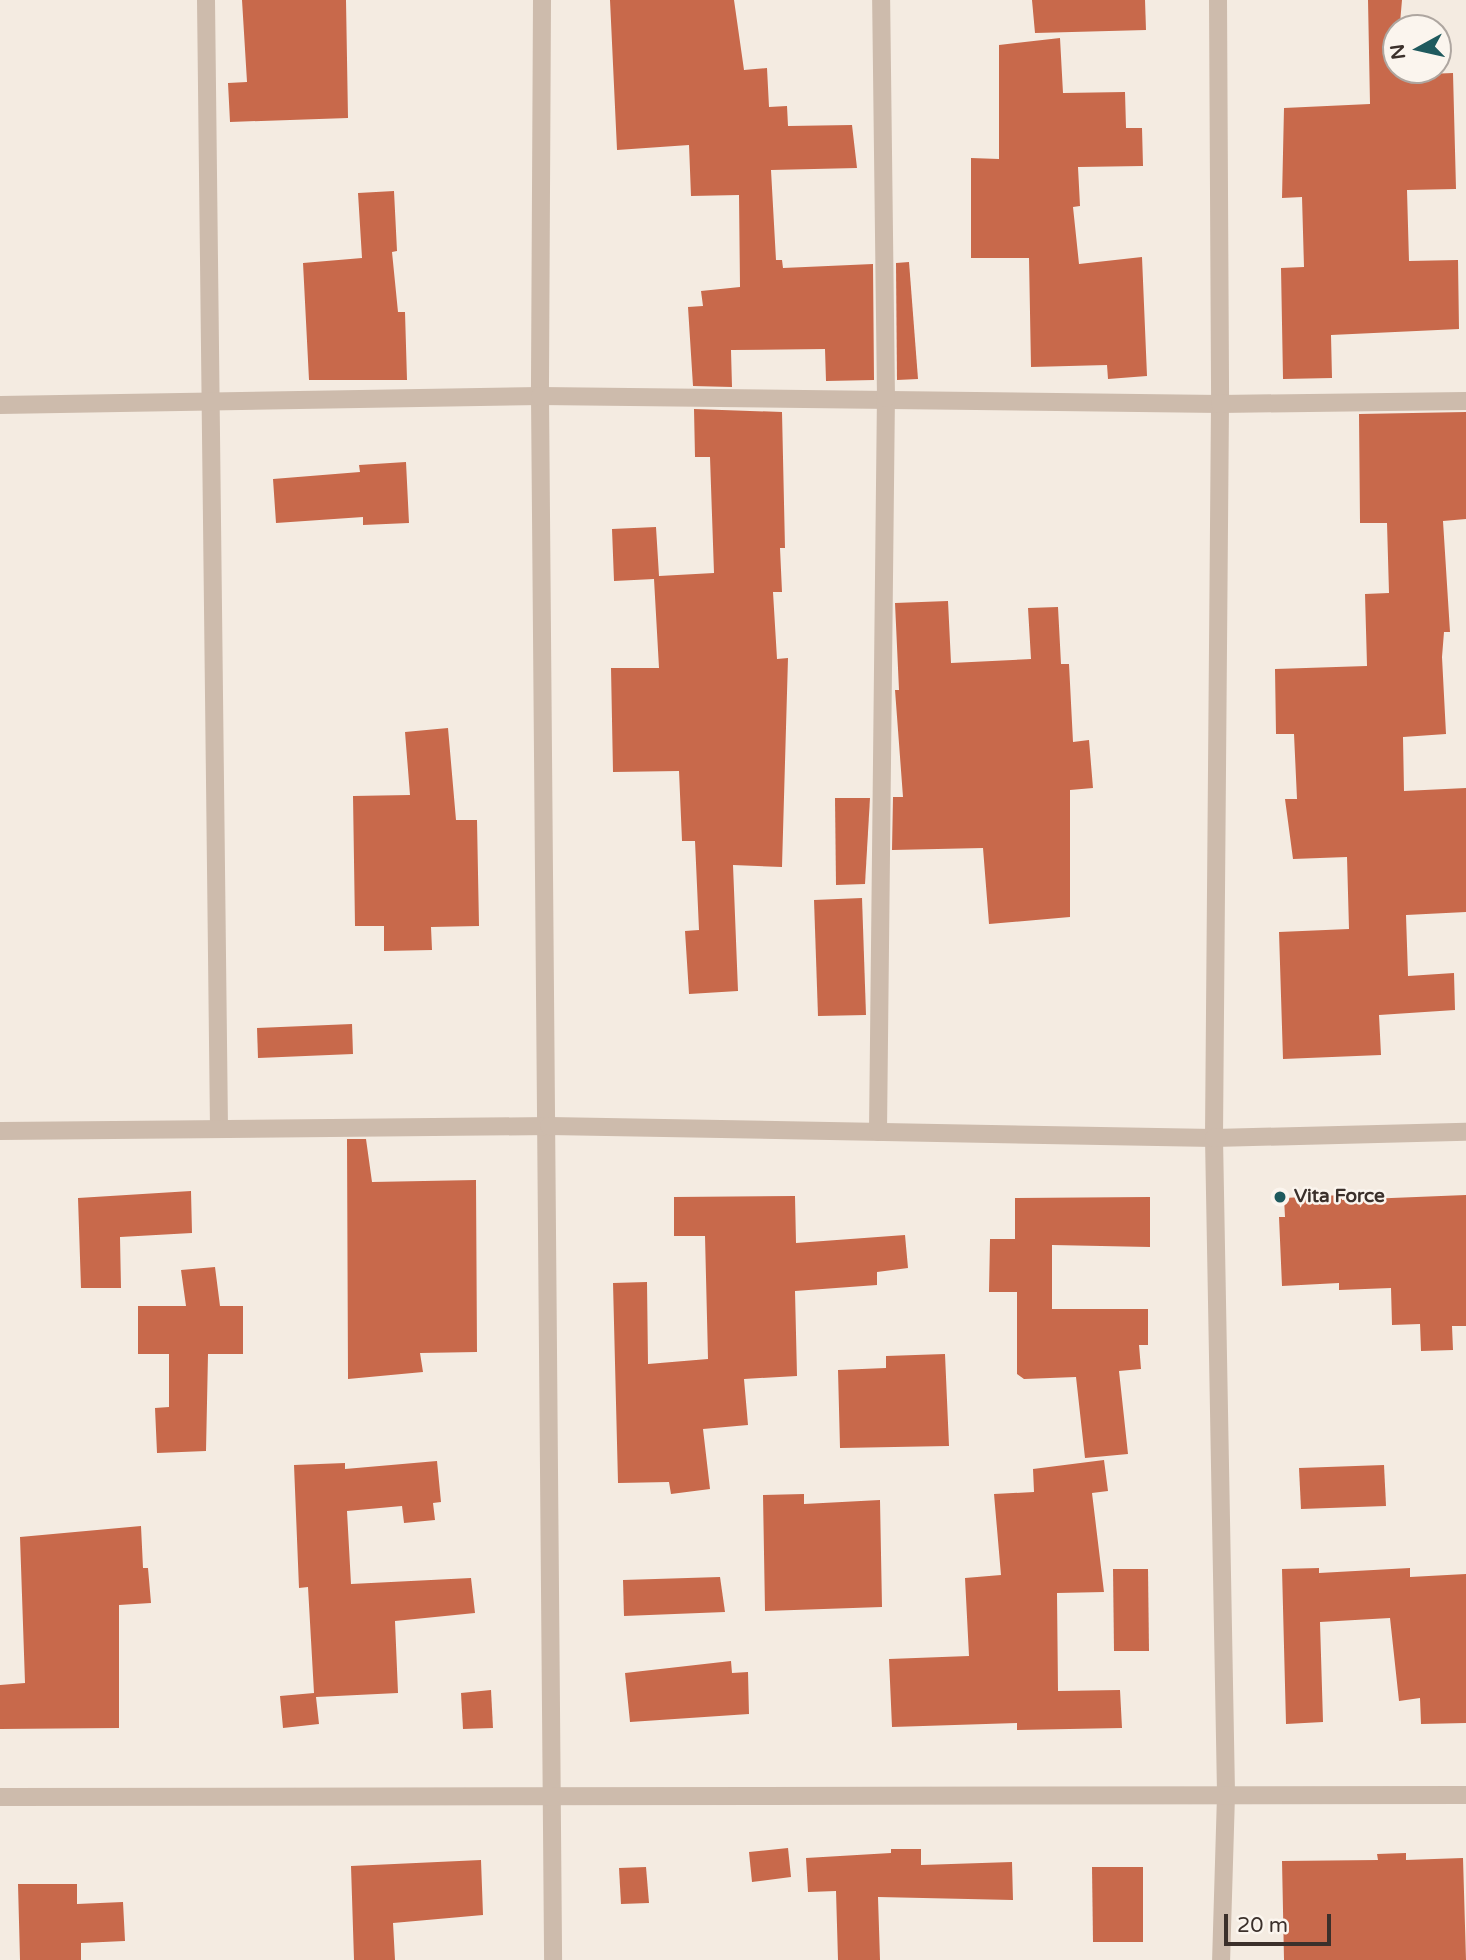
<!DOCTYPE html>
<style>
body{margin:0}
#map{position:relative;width:1466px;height:1960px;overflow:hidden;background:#f4ebe1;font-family:"Varela Round",sans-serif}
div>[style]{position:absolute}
.building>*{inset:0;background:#c8694b}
.minor>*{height:18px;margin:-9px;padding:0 9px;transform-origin:9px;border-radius:9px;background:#cdbbac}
.dots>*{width:19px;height:19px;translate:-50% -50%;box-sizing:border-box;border:4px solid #fbf5ee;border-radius:50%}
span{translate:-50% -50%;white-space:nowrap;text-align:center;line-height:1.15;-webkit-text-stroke:5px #fbf5ee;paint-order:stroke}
.poi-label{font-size:19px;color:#3b302b;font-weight:700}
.left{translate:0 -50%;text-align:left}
.north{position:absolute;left:1382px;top:14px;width:70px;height:70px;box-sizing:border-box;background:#fbf5ee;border:2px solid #aea6a0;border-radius:50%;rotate:262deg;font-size:19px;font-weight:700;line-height:28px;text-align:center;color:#3b302b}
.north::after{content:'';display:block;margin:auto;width:24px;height:32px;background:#1f5a5e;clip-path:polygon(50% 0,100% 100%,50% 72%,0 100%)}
.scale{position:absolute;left:1224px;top:1914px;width:107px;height:32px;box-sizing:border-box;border:4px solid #3b302b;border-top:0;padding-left:9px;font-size:21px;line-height:24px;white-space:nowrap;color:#3b302b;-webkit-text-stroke:5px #fbf5ee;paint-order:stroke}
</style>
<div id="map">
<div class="building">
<div style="clip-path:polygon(242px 0,346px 0,348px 118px,230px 122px,228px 83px,247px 82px)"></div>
<div style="clip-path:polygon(610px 0,734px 0,744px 70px,767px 68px,769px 107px,787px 106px,788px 126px,852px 125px,857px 168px,771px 170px,776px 260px,782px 260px,783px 268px,873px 264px,874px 380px,826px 381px,825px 349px,731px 350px,732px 387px,693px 386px,688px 307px,703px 306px,701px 291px,740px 287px,739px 195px,691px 196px,689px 145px,617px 150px)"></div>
<div style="clip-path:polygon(1032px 0,1145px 0,1146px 30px,1035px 33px)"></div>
<div style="clip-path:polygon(1368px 0,1402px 0,1396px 70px,1403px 70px,1403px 75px,1453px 73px,1456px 189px,1407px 190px,1409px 261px,1458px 260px,1459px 329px,1331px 335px,1332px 378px,1283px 379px,1281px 268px,1304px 267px,1302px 197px,1282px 198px,1284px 108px,1370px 104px)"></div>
<div style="clip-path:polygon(1060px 38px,1063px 93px,1125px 92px,1126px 128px,1142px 128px,1143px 166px,1078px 167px,1080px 206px,1073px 207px,1079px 264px,1142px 257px,1147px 376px,1108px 379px,1107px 365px,1031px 367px,1029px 258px,971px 258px,971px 158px,999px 159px,999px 45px)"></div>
<div style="clip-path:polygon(394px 191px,397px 251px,392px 252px,398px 312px,405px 312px,407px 380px,309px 380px,303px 263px,362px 258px,358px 193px)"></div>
<div style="clip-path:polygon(909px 262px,918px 379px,897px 380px,896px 263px)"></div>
<div style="clip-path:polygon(694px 409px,782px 412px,785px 548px,780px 548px,782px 592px,773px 592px,777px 659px,788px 658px,782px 867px,733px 865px,738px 991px,689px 994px,685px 931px,699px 930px,695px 841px,682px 841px,679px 771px,613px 772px,611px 668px,659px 668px,654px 579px,614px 581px,612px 529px,656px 527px,659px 576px,714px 573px,710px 457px,695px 457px)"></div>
<div style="clip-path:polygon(1466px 412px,1466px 519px,1443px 521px,1450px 632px,1444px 632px,1442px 657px,1446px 734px,1403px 737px,1404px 791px,1466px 788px,1466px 912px,1406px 915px,1408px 976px,1454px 973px,1455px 1010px,1379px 1015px,1381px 1055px,1283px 1059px,1279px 932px,1349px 929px,1347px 857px,1293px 859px,1285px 799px,1297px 799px,1294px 734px,1276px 734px,1275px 669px,1367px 666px,1365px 594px,1389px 593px,1387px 523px,1360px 523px,1359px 414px)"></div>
<div style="clip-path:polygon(406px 462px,409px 523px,363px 525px,363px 517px,276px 523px,273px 479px,360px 472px,359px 465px)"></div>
<div style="clip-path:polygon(948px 601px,951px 663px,1031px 659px,1028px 608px,1058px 607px,1061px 664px,1069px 664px,1073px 742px,1089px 740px,1093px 788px,1070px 790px,1070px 917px,989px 924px,983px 848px,892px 850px,893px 797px,903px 797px,895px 690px,899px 690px,895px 603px)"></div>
<div style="clip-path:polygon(448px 728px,456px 820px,477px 820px,479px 926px,431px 927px,432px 950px,384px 951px,384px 926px,355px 926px,353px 796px,410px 795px,405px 732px)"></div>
<div style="clip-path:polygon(835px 798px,870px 798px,865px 884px,836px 885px)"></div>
<div style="clip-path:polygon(862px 898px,866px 1015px,818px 1016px,814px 900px)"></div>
<div style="clip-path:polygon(352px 1024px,353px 1054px,258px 1058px,257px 1028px)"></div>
<div style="clip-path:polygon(347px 1139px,366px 1139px,372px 1182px,476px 1180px,477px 1352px,420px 1353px,423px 1372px,348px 1379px)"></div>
<div style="clip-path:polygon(191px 1191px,192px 1233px,120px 1237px,121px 1288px,81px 1288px,78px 1198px)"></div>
<div style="clip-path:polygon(1342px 1195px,1342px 1200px,1466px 1195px,1466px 1326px,1452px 1326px,1453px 1350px,1421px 1351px,1420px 1324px,1392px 1325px,1391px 1288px,1339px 1290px,1339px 1283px,1282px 1286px,1279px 1217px,1285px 1217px,1284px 1198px)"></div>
<div style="clip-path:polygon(795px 1196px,796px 1243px,905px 1235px,908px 1268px,877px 1272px,877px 1285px,795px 1291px,797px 1376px,744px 1379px,748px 1425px,703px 1429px,710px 1489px,671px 1494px,669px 1482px,618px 1483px,613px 1283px,647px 1282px,648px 1364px,708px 1359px,705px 1236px,674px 1236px,674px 1197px)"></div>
<div style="clip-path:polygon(1150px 1197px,1150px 1247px,1052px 1245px,1052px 1309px,1148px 1309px,1148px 1345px,1139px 1345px,1141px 1369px,1119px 1371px,1128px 1454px,1085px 1458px,1076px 1377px,1024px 1379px,1017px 1374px,1017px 1292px,989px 1292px,990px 1239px,1015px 1239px,1015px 1198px)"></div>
<div style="clip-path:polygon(215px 1267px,220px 1306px,243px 1306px,243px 1354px,208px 1354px,206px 1451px,157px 1453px,155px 1408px,169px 1407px,169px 1354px,138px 1354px,138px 1306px,186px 1306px,181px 1270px)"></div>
<div style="clip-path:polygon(945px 1354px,949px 1446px,840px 1448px,838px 1370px,886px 1368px,886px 1356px)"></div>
<div style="clip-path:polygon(1104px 1460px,1108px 1491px,1092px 1493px,1104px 1592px,1057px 1593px,1058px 1691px,1120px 1690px,1122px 1728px,1017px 1730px,1017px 1723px,892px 1727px,889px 1659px,969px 1656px,965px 1578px,1001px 1575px,994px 1494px,1034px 1492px,1033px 1469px)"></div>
<div style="clip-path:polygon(437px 1461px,441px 1502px,433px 1503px,435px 1520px,404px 1523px,402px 1506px,347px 1511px,351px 1584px,471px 1578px,475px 1613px,395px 1621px,398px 1693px,316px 1697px,319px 1724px,283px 1728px,280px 1696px,314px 1693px,308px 1587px,299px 1588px,294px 1465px,345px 1463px,345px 1469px)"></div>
<div style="clip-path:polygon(1384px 1465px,1386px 1506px,1301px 1509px,1299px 1468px)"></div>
<div style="clip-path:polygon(804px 1494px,804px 1504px,880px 1500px,882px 1607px,765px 1611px,763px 1495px)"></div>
<div style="clip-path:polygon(141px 1526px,143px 1568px,148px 1568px,151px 1603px,119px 1605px,119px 1728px,0 1729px,0 1685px,25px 1683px,20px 1537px)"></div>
<div style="clip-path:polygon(1319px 1568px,1319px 1573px,1410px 1568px,1410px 1577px,1466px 1574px,1466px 1723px,1421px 1724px,1420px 1698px,1399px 1701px,1390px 1618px,1320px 1622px,1323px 1722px,1286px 1724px,1282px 1569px)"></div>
<div style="clip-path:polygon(1113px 1569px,1148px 1569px,1149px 1651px,1114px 1651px)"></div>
<div style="clip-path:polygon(720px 1577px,725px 1612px,624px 1616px,623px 1580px)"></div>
<div style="clip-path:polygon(731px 1661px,732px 1673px,748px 1672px,749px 1714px,630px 1722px,625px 1673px)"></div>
<div style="clip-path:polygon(491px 1690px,493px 1728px,463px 1729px,461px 1693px)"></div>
<div style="clip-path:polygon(788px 1848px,791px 1877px,752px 1882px,749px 1852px)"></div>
<div style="clip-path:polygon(891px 1849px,921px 1849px,921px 1865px,1012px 1862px,1013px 1900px,878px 1897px,880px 1960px,838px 1960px,836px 1891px,808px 1892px,806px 1858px,891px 1853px)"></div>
<div style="clip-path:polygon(1406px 1853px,1406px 1860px,1463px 1858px,1466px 1960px,1284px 1960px,1282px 1861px,1378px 1860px,1377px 1854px)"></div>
<div style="clip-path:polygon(481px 1860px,483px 1915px,393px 1923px,395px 1960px,354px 1960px,351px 1866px)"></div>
<div style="clip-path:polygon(646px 1867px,649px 1903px,621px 1904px,619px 1868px)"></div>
<div style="clip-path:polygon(1092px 1867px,1143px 1867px,1143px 1942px,1093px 1942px)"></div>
<div style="clip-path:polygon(18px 1884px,77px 1884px,77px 1904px,123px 1902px,125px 1941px,81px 1943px,81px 1960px,20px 1960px)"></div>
</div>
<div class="minor">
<div style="left:206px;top:0;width:1128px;rotate:89.34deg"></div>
<div style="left:542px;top:0;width:396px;rotate:90.3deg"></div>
<div style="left:540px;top:396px;width:1564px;rotate:89.52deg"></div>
<div style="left:1218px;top:0;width:404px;rotate:89.7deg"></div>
<div style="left:1220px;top:404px;width:734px;rotate:90.47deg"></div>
<div style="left:1214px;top:1138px;width:657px;rotate:88.95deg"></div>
<div style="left:1226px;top:1795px;width:165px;rotate:91.7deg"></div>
<div style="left:0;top:405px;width:540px;rotate:-0.95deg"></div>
<div style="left:540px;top:396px;width:680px;rotate:0.67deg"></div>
<div style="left:1220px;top:404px;width:246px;rotate:-0.7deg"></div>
<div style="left:0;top:1131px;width:549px;rotate:-0.52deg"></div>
<div style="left:549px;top:1126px;width:665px;rotate:1.03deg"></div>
<div style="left:1214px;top:1138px;width:252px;rotate:-1.4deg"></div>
<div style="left:878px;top:1132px;width:734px;rotate:-89.38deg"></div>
<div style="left:886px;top:398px;width:398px;rotate:-90.7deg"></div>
<div style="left:0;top:1797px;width:1466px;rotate:-0.08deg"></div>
</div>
<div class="dots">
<div style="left:1280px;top:1197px;background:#1f5a5e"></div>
</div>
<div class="poi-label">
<span class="left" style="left:1294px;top:1197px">Vita Force</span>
</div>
<div class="north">N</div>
<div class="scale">20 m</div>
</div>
